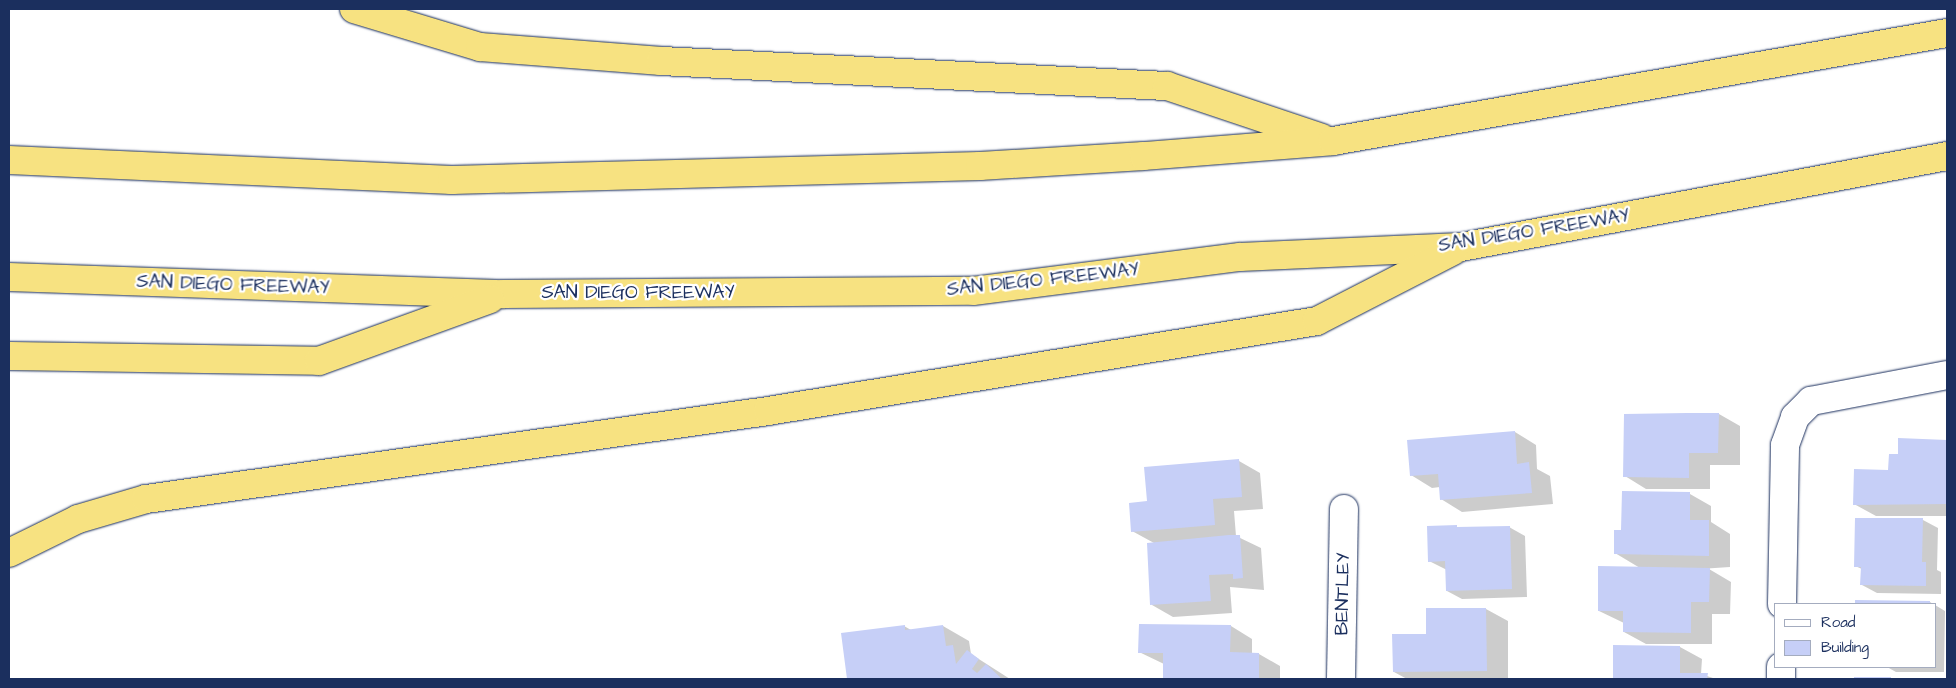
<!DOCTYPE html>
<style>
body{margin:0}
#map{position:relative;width:1956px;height:688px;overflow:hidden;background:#fff;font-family:"Architects Daughter",sans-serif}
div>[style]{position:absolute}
.shadow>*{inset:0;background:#0003}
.building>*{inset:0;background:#c6cff7}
.roads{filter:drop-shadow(0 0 1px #1b2f5e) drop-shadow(0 0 1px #1b2f5e)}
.minor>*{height:28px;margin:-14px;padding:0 14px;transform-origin:14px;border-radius:14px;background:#fff}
.tertiary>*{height:28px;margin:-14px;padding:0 14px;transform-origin:14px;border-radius:14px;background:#fff}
.motorway>*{height:28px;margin:-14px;padding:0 14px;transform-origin:14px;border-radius:14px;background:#f7e281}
span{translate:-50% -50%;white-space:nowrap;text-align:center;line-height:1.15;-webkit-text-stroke:4.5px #fff;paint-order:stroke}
.street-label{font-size:19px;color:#1b2f5e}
.frame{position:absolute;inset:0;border:10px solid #1b2f5e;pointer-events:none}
.legend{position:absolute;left:1774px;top:603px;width:162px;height:65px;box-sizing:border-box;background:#fff;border:1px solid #a4acbf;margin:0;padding:6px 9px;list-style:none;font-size:15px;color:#1b2f5e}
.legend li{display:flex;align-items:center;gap:10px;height:25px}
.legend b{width:25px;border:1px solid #a4acbf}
</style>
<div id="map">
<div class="shadow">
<div style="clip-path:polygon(1719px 414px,1740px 426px,1740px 465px,1710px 465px,1710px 489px,1646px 489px,1625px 476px)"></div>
<div style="clip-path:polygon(1515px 432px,1536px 445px,1537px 469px,1550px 476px,1553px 504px,1462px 512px,1441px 499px,1440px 487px,1432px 488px,1411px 475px)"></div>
<div style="clip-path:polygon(1900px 440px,1947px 441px,1947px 516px,1876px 516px,1854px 504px,1889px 471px,1899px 455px)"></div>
<div style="clip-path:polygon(1239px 461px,1260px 473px,1263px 509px,1234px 511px,1236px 536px,1261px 548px,1264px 590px,1230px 587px,1232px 613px,1173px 617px,1152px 605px,1154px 543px,1132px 531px,1148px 502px)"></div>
<div style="clip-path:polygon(1690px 494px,1711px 506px,1711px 522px,1730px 534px,1730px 567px,1700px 569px,1709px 569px,1731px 582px,1730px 614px,1712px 614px,1712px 644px,1646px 644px,1624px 632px,1624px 623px,1599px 611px,1640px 568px,1615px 553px,1622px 531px)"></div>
<div style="clip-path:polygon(1856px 519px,1923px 520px,1938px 528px,1937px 570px,1941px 572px,1941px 594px,1877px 593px,1862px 585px,1862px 569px,1855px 566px)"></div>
<div style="clip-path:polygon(1509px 527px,1525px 536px,1527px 597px,1462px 599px,1447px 591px,1447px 570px,1429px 561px)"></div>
<div style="clip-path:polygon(1856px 601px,1930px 602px,1933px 604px,1856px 604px)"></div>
<div style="clip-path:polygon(1935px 605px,1945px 611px,1944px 672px,1896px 672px,1887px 667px,1935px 667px)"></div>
<div style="clip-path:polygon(1427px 609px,1486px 609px,1508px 621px,1508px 679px,1407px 679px,1394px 672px,1427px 635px)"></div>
<div style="clip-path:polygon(904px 626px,911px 630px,943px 626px,969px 641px,971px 654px,1010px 679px,849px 679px,843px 634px)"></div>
<div style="clip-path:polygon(1231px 626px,1252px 639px,1252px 654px,1259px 654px,1280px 666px,1280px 679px,1164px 679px,1164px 664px,1139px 652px)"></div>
<div style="clip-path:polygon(1614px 646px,1680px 647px,1702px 659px,1701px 674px,1716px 679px,1614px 679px)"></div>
</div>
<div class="building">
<div style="clip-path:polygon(1687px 413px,1719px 413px,1718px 453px,1689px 453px,1689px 478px,1623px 477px,1624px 414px)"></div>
<div style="clip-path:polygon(1515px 431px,1517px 464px,1529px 462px,1532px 493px,1440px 500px,1438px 474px,1410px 476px,1407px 440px)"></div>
<div style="clip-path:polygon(1898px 438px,1947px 440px,1947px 504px,1853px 505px,1854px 469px,1888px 470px,1889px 454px,1898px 454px)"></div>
<div style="clip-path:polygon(1239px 459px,1242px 497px,1213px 499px,1215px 525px,1131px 532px,1129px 503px,1147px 501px,1144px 467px)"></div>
<div style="clip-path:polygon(1622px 491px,1690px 492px,1690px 520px,1709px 520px,1709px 556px,1614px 554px,1614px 530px,1621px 530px)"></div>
<div style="clip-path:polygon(1855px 518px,1923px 518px,1922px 562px,1926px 562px,1926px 586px,1860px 585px,1861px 567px,1854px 567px)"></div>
<div style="clip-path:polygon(1457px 525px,1457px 527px,1510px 526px,1512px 589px,1446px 591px,1445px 561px,1428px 562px,1427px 526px)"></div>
<div style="clip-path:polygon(1229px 535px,1240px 535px,1243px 578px,1233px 579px,1233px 574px,1209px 575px,1211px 601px,1150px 605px,1147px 543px)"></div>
<div style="clip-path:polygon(1598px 566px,1710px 568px,1709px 602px,1691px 602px,1691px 633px,1623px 632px,1623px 611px,1598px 611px)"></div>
<div style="clip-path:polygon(1855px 600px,1930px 601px,1930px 604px,1855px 604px)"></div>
<div style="clip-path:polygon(1426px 608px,1486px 608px,1487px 671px,1393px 672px,1392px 634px,1426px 634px)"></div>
<div style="clip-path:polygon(1139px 624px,1231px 625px,1230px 652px,1259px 653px,1259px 679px,1163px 679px,1163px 653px,1138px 653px)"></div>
<div style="clip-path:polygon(905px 625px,905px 630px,943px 625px,946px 646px,953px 645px,956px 664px,967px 650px,979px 659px,972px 669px,977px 673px,986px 664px,1002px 679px,847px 679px,841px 633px)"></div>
<div style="clip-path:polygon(1613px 645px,1680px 646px,1680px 673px,1708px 673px,1707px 679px,1613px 679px)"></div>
<div style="clip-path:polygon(1854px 677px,1891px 677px,1891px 679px,1854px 679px)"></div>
</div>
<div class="roads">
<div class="minor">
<div style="left:1341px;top:679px;width:170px;rotate:-89deg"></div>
</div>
<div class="tertiary">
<div style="left:1782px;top:604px;width:159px;rotate:-88.9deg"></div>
<div style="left:1785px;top:445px;width:30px;rotate:-70deg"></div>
<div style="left:1795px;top:417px;width:23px;rotate:-45deg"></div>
<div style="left:1811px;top:401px;width:138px;rotate:-10.8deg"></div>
<div style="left:1781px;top:679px;width:12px;rotate:-90deg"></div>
</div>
<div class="motorway">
<div style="left:354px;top:9px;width:132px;rotate:16.8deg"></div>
<div style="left:480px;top:47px;width:182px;rotate:4.4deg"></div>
<div style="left:661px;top:61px;width:507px;rotate:2.83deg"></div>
<div style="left:1167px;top:86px;width:163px;rotate:18.5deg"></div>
<div style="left:9px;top:160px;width:443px;rotate:2.6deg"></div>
<div style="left:452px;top:180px;width:528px;rotate:-1.52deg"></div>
<div style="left:980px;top:166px;width:164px;rotate:-3.5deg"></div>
<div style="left:1144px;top:156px;width:190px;rotate:-4.5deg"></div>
<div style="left:1333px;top:141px;width:623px;rotate:-9.98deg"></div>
<div style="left:9px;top:277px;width:494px;rotate:2deg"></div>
<div style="left:503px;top:294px;width:470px;rotate:-0.4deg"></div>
<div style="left:973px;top:291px;width:269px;rotate:-7.3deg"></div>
<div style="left:1240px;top:257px;width:221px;rotate:-2.6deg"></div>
<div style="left:1461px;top:247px;width:494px;rotate:-10.6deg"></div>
<div style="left:9px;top:356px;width:310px;rotate:0.9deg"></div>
<div style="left:319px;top:361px;width:182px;rotate:-19.9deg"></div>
<div style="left:9px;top:553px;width:77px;rotate:-26.2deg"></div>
<div style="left:78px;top:519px;width:71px;rotate:-16.4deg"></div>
<div style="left:146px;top:499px;width:628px;rotate:-8.05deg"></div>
<div style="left:768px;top:411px;width:556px;rotate:-9.31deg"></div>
<div style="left:1317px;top:321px;width:153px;rotate:-27.2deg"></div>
</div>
</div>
<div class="street-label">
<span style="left:1534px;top:231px;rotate:-9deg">SAN DIEGO FREEWAY</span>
<span style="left:1043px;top:280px;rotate:-6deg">SAN DIEGO FREEWAY</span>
<span style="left:233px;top:285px;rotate:2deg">SAN DIEGO FREEWAY</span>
<span style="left:638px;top:293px">SAN DIEGO FREEWAY</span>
<span style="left:1343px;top:594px;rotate:-89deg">BENTLEY</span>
</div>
<div class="frame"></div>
<ul class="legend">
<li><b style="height:6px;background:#fff"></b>Road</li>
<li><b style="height:14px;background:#c6cff7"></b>Building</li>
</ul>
</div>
